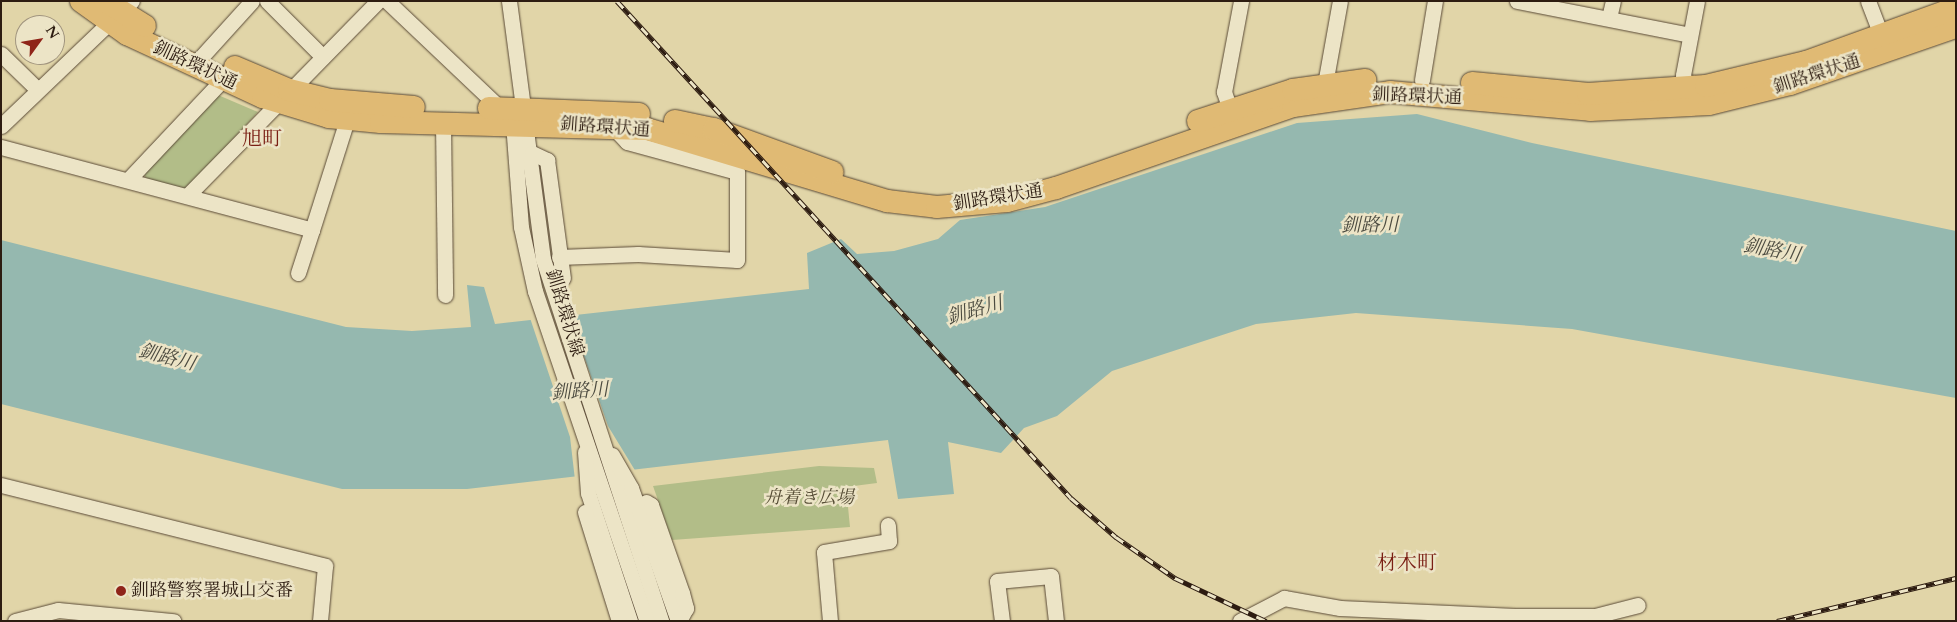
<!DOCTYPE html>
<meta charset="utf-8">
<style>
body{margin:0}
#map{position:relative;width:1957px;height:622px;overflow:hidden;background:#e1d5a8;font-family:Cardo,"Noto Serif JP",serif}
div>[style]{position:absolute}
.green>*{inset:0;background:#b2bd88}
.water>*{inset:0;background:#95b8af}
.pier>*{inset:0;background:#e1d5a8}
.roads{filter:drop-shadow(0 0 1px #5a4a37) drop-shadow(0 0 1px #5a4a37)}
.minor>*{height:15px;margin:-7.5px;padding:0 7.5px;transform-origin:7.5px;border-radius:7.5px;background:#ece4c6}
.highway>*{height:22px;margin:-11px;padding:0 11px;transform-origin:11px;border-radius:11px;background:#e0ba74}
.rail>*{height:5px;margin-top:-2.5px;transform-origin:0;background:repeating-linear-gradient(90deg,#ece4c6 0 9px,#2d1c11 0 18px);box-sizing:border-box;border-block:1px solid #2d1c11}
.dots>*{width:14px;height:14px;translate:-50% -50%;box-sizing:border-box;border:2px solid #ece4c6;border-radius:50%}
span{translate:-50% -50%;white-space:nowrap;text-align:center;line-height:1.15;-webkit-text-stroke:5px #ece4c6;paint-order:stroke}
.street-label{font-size:18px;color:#2d1c11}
.park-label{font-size:18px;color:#554c35;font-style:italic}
.poi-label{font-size:18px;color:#2d1c11}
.left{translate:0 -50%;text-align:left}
.water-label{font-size:19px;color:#4c4b40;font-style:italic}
.quarter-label{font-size:20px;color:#7a1f14}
.frame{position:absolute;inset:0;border:2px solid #2d1c11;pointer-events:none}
.north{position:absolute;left:15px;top:15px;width:50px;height:50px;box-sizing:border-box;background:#ece4c6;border:1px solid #a0947e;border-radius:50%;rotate:58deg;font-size:14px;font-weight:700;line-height:20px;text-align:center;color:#2d1c11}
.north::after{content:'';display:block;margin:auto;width:18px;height:22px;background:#8f2418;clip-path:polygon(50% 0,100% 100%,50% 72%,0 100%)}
</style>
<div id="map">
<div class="green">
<div style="clip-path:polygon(218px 95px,258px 112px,185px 190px,146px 180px,144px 172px)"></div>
<div style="clip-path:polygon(819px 466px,874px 468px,877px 483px,846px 487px,850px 527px,672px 540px,653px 486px)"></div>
</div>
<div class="water">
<div style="clip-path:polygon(1417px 114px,1532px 143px,1956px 231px,1956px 398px,1572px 329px,1356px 313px,1256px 324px,1112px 371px,1057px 416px,1024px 428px,1001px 453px,948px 442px,954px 494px,898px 499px,888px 440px,467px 489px,342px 489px,1px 404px,1px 240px,346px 327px,412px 331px,471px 327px,467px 285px,484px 287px,495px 324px,809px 289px,807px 253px,841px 239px,857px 254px,894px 251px,938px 239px,960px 220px,1045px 207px,1297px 123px)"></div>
</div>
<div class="pier">
<div style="clip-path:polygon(569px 313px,608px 426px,636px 472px,575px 480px,570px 437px,530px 318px)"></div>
</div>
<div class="roads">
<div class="minor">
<div style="left:267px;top:1px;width:79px;rotate:45deg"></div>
<div style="left:387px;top:1px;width:158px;rotate:43.5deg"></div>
<div style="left:509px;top:1px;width:260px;rotate:82.5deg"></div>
<div style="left:543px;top:259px;width:381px;rotate:71.9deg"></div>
<div style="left:1517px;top:1px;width:176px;rotate:11.1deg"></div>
<div style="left:1868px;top:1px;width:36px;rotate:69deg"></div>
<div style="left:1609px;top:18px;width:17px;rotate:-77deg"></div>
<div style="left:1px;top:54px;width:50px;rotate:44.2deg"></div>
<div style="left:194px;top:65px;width:86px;rotate:-47.8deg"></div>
<div style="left:1422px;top:80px;width:80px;rotate:-80.7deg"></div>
<div style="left:1325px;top:84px;width:84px;rotate:-79.8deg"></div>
<div style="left:1685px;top:96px;width:21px;rotate:-95deg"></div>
<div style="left:1683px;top:75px;width:75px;rotate:-79.3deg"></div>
<div style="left:1233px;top:118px;width:28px;rotate:-109deg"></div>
<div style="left:1224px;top:92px;width:93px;rotate:-79.4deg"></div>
<div style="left:443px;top:122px;width:173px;rotate:89.3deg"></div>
<div style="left:513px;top:123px;width:104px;rotate:85.6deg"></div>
<div style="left:521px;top:227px;width:66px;rotate:77.7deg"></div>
<div style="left:535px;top:291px;width:348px;rotate:71.3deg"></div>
<div style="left:1px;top:126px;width:181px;rotate:-43.7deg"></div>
<div style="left:1px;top:147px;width:322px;rotate:14.9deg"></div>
<div style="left:312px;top:230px;width:126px;rotate:-72.4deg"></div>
<div style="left:532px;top:153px;width:17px;rotate:25deg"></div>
<div style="left:547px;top:160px;width:119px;rotate:82.3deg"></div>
<div style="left:128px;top:180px;width:147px;rotate:-46.7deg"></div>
<div style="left:187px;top:196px;width:273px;rotate:-45.6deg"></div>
<div style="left:559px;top:257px;width:79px;rotate:-2.2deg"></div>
<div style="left:638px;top:254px;width:99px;rotate:3.5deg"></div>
<div style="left:737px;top:260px;width:88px;rotate:-90deg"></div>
<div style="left:737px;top:172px;width:114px;rotate:-164.7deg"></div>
<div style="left:627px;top:142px;width:22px;rotate:-133deg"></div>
<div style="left:298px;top:273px;width:45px;rotate:-72deg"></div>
<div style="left:585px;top:452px;width:41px;rotate:85.8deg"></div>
<div style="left:588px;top:493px;width:135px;rotate:71.8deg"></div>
<div style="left:612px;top:455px;width:38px;rotate:60deg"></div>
<div style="left:631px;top:488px;width:141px;rotate:70.5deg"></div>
<div style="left:1px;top:485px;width:334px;rotate:14deg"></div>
<div style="left:325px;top:566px;width:55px;rotate:95.2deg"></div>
<div style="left:646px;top:502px;width:6px;rotate:31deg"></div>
<div style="left:651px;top:505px;width:93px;rotate:70.6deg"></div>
<div style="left:682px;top:593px;width:16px;rotate:75deg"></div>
<div style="left:686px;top:608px;width:15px;rotate:118deg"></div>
<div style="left:585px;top:512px;width:114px;rotate:72.7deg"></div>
<div style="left:15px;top:621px;width:44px;rotate:-14.3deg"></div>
<div style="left:58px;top:610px;width:116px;rotate:5.5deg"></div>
<div style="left:830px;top:621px;width:69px;rotate:-95deg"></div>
<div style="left:824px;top:552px;width:66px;rotate:-9.6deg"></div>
<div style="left:889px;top:541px;width:16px;rotate:-94deg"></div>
<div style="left:1002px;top:621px;width:40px;rotate:-97.1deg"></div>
<div style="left:997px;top:581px;width:54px;rotate:-5.3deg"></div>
<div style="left:1051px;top:576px;width:45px;rotate:83.7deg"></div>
<div style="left:1240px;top:621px;width:50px;rotate:-27.6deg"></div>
<div style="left:1284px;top:598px;width:57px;rotate:10.1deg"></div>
<div style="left:1340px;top:608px;width:175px;rotate:2.6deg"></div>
<div style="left:1515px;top:616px;width:80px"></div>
<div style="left:1595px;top:616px;width:44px;rotate:-14.3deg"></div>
</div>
<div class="highway">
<div style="left:81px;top:1px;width:57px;rotate:35.7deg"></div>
<div style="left:127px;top:34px;width:150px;rotate:24.9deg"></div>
<div style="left:263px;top:97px;width:69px;rotate:16.9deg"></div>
<div style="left:329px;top:117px;width:52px;rotate:5.5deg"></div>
<div style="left:381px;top:122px;width:266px;rotate:1.5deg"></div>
<div style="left:647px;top:129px;width:251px;rotate:16.7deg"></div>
<div style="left:887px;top:201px;width:50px;rotate:6.8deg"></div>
<div style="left:937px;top:207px;width:70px;rotate:-4.9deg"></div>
<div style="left:1007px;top:201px;width:51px;rotate:-14.9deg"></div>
<div style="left:1056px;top:188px;width:251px;rotate:-19.1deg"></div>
<div style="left:1293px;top:106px;width:98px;rotate:-8.2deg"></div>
<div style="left:1390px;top:92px;width:201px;rotate:5.1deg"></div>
<div style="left:1590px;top:110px;width:119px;rotate:-2.9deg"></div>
<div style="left:1709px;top:104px;width:83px;rotate:-13.9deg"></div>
<div style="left:1790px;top:84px;width:176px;rotate:-19deg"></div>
<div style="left:105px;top:1px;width:47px;rotate:32deg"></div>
<div style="left:235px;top:67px;width:59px;rotate:23.1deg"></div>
<div style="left:289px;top:90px;width:42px;rotate:13.7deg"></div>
<div style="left:330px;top:100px;width:84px;rotate:4.8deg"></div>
<div style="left:1472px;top:83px;width:117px;rotate:5.4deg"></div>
<div style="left:1588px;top:94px;width:118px;rotate:-3.9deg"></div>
<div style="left:1706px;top:86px;width:103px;rotate:-13.5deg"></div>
<div style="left:1806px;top:62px;width:159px;rotate:-19.8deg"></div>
<div style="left:489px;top:108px;width:150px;rotate:2.3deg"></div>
<div style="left:675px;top:121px;width:40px;rotate:12deg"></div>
<div style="left:714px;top:129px;width:126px;rotate:20deg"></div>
<div style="left:1198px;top:121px;width:100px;rotate:-18.1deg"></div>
<div style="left:1293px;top:90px;width:73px;rotate:-7.9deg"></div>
</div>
</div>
<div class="rail">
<div style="left:617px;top:1px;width:673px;rotate:47.59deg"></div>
<div style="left:1071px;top:498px;width:60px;rotate:40.9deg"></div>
<div style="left:1116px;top:537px;width:72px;rotate:34.8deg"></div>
<div style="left:1175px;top:578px;width:101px;rotate:25.3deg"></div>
<div style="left:1777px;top:621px;width:184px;rotate:-13.5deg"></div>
</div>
<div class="dots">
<div style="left:121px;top:591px;background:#8f2418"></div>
</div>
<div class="street-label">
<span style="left:195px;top:66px;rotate:25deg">釧路環状通</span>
<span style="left:1817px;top:75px;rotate:-18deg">釧路環状通</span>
<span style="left:1417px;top:97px;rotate:2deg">釧路環状通</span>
<span style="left:605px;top:128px;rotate:4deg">釧路環状通</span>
<span style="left:998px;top:198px;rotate:-9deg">釧路環状通</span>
<span style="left:564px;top:313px;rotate:73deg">釧路環状線</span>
</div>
<div class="park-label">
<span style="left:809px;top:498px">舟着き広場</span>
</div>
<div class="poi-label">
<span class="left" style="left:131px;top:591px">釧路警察署城山交番</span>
</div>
<div class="water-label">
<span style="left:1370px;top:226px;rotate:-1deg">釧路川</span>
<span style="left:1772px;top:251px;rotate:10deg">釧路川</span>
<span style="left:975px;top:311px;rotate:-16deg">釧路川</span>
<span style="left:167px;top:358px;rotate:14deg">釧路川</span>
<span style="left:580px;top:392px;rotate:-4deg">釧路川</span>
</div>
<div class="quarter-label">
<span style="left:262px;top:138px">旭町</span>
<span style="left:1407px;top:562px">材木町</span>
</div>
<div class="frame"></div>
<div class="north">N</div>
</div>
